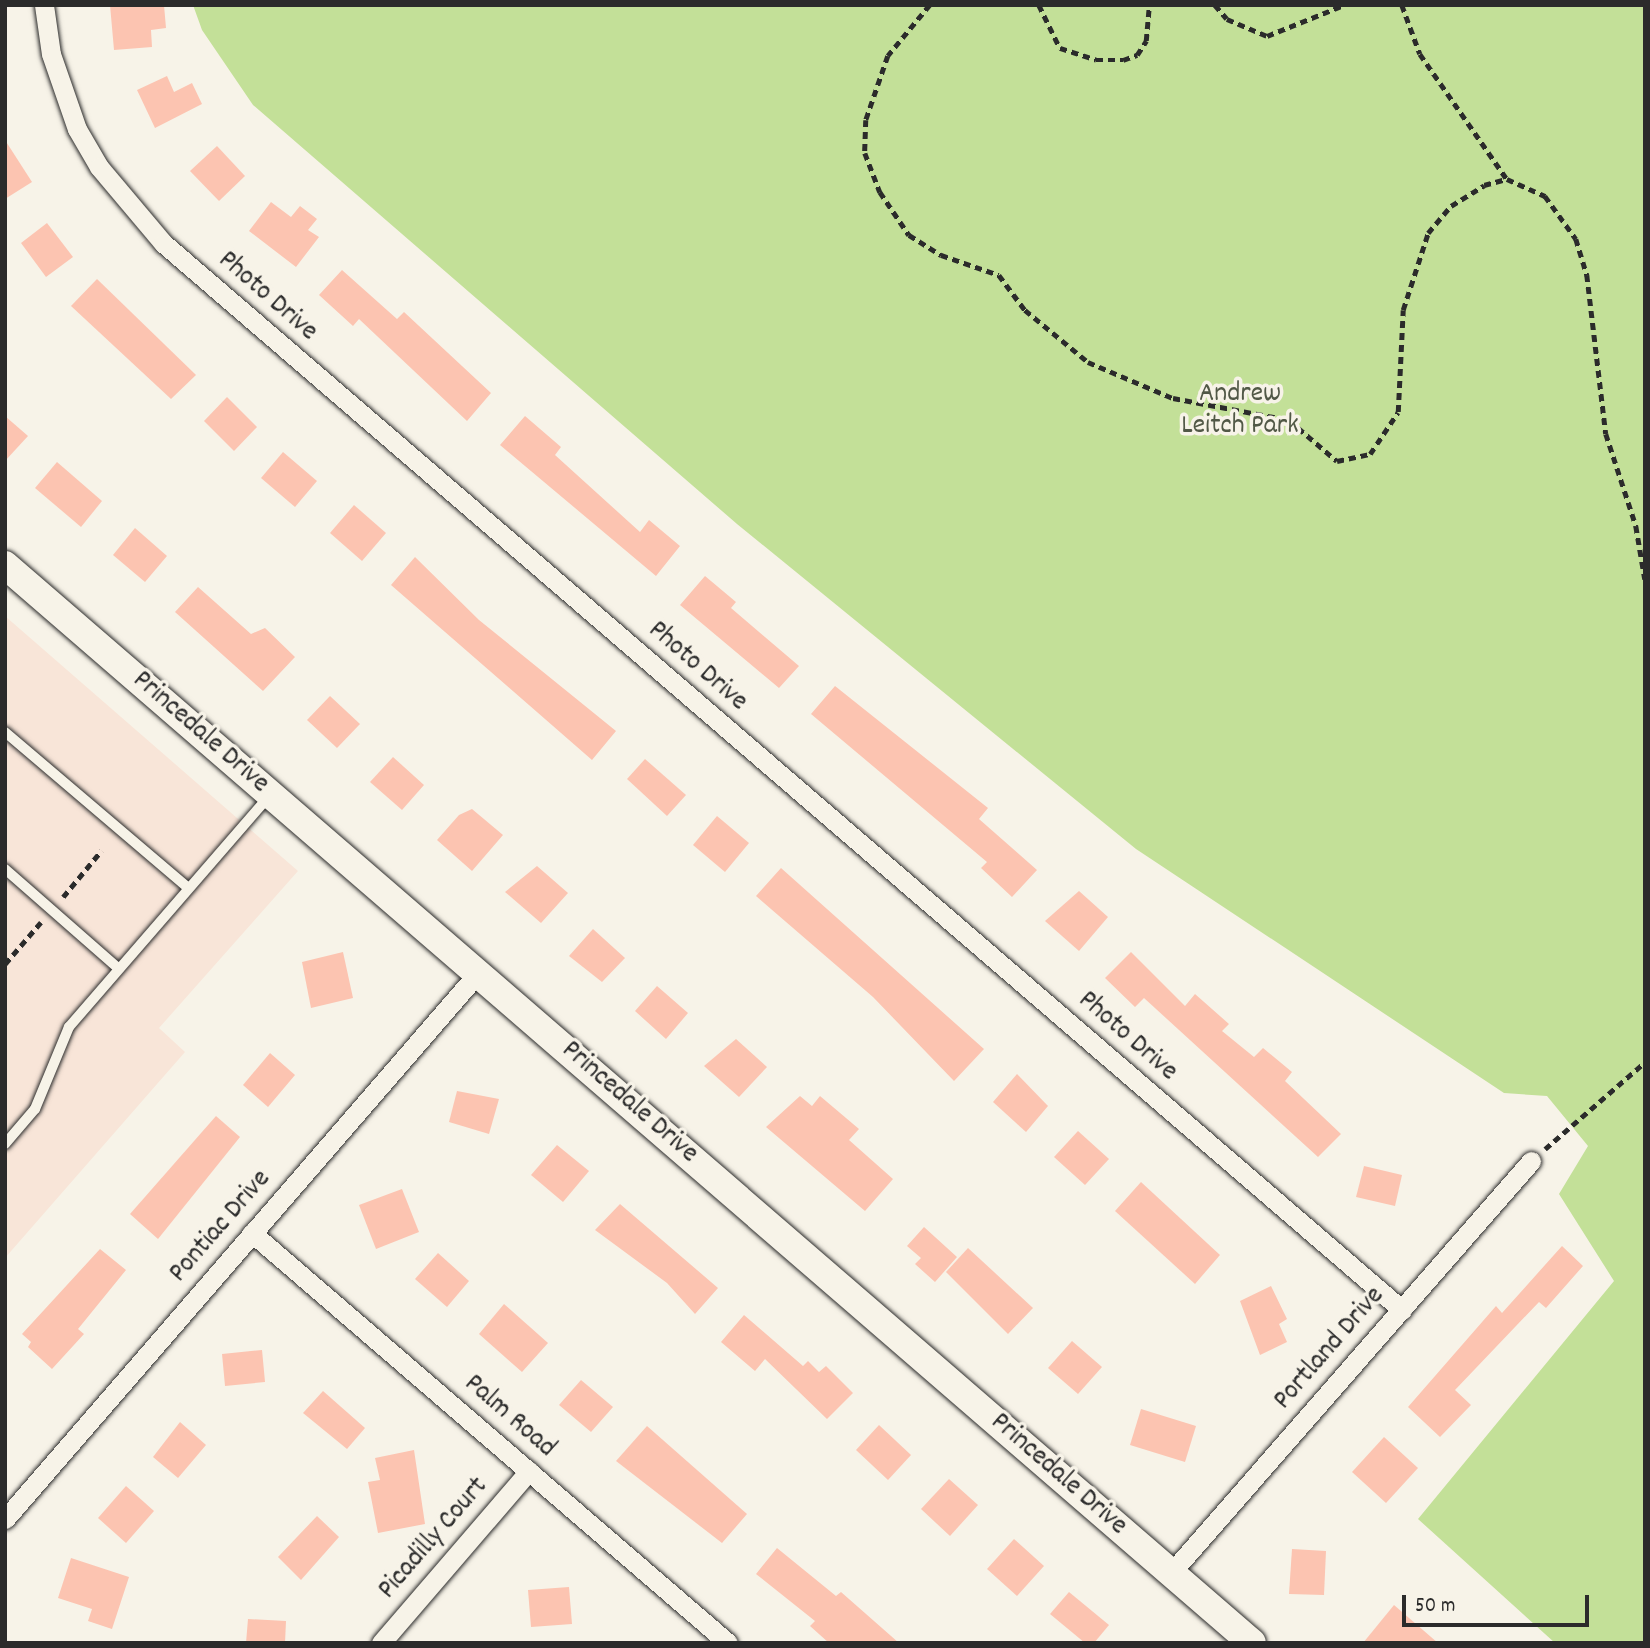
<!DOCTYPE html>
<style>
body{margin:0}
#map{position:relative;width:1650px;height:1648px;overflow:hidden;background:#f7f3e8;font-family:Dekko,sans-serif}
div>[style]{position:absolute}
.built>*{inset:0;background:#f8e5d8}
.green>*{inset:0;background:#c3e098}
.building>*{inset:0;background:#fcc4b1}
.path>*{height:4.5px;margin-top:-2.25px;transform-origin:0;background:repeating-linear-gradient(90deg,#2b2b2b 0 7px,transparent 0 12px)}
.roads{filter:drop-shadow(0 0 2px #2b2b2b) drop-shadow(0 0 2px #2b2b2b)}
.lane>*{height:10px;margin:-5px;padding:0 5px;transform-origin:5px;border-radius:5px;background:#f7f3e8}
.street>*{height:19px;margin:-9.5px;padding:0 9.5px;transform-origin:9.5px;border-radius:9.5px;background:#f7f3e8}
.secondary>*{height:28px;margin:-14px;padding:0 14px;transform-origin:14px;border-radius:14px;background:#f7f3e8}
span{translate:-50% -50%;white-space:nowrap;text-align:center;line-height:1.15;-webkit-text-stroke:7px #f7f3e8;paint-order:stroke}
.street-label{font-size:28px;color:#2b2b2b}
.park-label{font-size:28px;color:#515846}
.frame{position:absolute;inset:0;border:7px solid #2b2b2b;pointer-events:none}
.scale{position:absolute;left:1402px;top:1595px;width:187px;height:32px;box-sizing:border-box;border:4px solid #2b2b2b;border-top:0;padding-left:9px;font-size:21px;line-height:24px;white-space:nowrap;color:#2b2b2b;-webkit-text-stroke:5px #f7f3e8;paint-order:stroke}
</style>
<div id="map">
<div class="built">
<div style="clip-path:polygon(5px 616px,298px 871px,159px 1028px,185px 1052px,5px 1258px)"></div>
</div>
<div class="green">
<div style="clip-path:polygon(193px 5px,1645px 5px,1645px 1643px,1555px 1643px,1418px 1519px,1614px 1281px,1559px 1194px,1588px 1146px,1547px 1096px,1504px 1093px,1136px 849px,737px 524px,253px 105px,202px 30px)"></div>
</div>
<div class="building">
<div style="clip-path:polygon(110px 5px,164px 5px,166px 28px,151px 30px,152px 47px,114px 50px)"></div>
<div style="clip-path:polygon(167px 76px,174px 92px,192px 83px,202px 104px,155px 128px,137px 90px)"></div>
<div style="clip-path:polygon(5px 140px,32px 182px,5px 199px)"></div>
<div style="clip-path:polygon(217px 146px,245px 176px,219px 201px,190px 171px)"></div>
<div style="clip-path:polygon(271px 202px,291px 217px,300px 206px,317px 219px,308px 230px,319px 237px,296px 267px,249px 231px)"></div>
<div style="clip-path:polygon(47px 223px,73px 257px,46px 277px,21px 243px)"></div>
<div style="clip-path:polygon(342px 270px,397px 319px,404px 312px,491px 393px,467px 421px,359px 319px,353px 326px,319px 295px)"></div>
<div style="clip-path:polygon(97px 279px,196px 375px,171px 399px,71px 306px)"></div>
<div style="clip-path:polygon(227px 397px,257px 427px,234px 451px,204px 421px)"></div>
<div style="clip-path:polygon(5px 416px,28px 436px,5px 461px)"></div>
<div style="clip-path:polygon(525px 416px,561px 447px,555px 455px,640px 532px,649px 520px,680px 546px,656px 576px,500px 445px)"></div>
<div style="clip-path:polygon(283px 452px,317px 481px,295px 507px,261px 478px)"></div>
<div style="clip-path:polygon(57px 462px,102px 501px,81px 527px,35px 488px)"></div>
<div style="clip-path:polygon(354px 505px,386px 533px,362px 561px,330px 533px)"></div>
<div style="clip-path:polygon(135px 528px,167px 556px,145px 582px,113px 555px)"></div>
<div style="clip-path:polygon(415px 557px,479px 620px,616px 731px,592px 760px,391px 585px)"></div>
<div style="clip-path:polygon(705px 576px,736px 602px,731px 608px,799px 666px,779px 688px,680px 605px)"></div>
<div style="clip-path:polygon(198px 587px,251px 634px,265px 628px,295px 657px,263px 691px,175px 612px)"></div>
<div style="clip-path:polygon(835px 686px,988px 808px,979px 819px,1037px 870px,1012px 897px,981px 868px,987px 862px,811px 714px)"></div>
<div style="clip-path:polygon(330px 696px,360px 724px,337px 748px,307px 720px)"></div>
<div style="clip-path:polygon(393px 757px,424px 785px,402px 810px,370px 782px)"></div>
<div style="clip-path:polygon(645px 759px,686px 795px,667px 816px,627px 779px)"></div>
<div style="clip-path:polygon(472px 809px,503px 835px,472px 871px,437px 840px,459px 815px)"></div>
<div style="clip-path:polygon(717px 816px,749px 843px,725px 872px,693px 845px)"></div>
<div style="clip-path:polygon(537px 866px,568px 893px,541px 923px,505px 892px)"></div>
<div style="clip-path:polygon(781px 868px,984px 1049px,954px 1081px,873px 997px,756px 896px)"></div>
<div style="clip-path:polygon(1079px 891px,1108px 917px,1079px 951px,1045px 921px)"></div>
<div style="clip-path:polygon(593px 929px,625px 958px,602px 982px,569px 956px)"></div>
<div style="clip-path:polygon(343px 952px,353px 998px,311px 1008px,302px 962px)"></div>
<div style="clip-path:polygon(1131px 952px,1185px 1006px,1195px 994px,1229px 1024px,1222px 1031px,1254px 1057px,1263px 1048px,1292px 1072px,1285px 1081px,1341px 1134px,1318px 1157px,1144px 998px,1135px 1007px,1105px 978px)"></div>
<div style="clip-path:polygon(657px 986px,688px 1013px,666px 1039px,635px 1011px)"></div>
<div style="clip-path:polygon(736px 1039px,767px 1067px,739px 1097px,704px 1066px)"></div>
<div style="clip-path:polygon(270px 1053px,295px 1075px,268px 1107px,243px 1085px)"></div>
<div style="clip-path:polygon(1017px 1074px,1048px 1106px,1026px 1132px,993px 1102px)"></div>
<div style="clip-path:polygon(457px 1091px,499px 1099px,489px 1134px,449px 1122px)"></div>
<div style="clip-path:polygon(800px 1096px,812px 1106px,820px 1096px,859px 1129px,849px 1140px,893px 1179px,865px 1211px,766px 1127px)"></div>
<div style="clip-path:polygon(216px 1116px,240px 1137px,158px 1239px,130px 1214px)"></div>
<div style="clip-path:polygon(1078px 1131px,1109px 1159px,1085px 1185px,1054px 1157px)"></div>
<div style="clip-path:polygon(557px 1145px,589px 1171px,563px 1202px,531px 1175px)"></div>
<div style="clip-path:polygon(1364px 1166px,1402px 1175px,1395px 1206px,1356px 1197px)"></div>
<div style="clip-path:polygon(1141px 1182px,1220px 1255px,1195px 1284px,1115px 1211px)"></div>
<div style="clip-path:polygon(402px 1189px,419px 1232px,376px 1249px,359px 1205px)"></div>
<div style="clip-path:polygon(620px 1204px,718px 1288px,695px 1314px,667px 1283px,595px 1230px)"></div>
<div style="clip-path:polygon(924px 1227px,957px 1257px,935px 1282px,915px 1264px,921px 1258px,907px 1246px)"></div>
<div style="clip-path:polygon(1562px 1246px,1583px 1266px,1546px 1308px,1539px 1302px,1455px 1390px,1471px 1405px,1440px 1437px,1408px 1407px,1496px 1306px,1502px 1313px)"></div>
<div style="clip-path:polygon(968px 1248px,1033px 1308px,1008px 1334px,946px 1272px)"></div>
<div style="clip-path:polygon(100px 1249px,126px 1270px,78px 1329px,84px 1334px,52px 1369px,28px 1347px,31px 1342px,22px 1334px)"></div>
<div style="clip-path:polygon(438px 1253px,469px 1281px,447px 1307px,415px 1279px)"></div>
<div style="clip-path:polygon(1271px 1286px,1287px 1319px,1279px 1324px,1287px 1342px,1260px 1355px,1240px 1301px)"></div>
<div style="clip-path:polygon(504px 1304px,548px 1343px,522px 1372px,479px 1334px)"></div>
<div style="clip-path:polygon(744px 1315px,803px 1366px,808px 1361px,819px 1372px,826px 1366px,853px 1393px,827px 1419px,765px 1359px,755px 1371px,721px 1342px)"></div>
<div style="clip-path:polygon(1072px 1341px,1102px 1367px,1078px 1394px,1048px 1368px)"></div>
<div style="clip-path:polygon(262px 1350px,265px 1382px,225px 1386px,222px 1354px)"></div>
<div style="clip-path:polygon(581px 1380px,613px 1407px,591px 1432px,559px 1405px)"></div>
<div style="clip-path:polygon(323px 1391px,365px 1428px,347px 1449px,303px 1413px)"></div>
<div style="clip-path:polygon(1141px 1409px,1196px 1426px,1185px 1462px,1130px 1445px)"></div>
<div style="clip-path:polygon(180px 1422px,206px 1445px,178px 1478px,153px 1457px)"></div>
<div style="clip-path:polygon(879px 1425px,911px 1455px,888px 1480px,856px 1450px)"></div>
<div style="clip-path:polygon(647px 1426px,747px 1514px,722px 1543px,616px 1461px)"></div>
<div style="clip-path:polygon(1384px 1437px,1418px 1468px,1386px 1503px,1352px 1472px)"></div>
<div style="clip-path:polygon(414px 1450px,425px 1524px,378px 1533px,368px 1482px,380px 1480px,375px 1458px)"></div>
<div style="clip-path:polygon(949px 1479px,978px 1505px,950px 1536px,921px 1509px)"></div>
<div style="clip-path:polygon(126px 1486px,154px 1511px,126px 1543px,98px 1518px)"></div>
<div style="clip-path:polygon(317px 1516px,339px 1537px,301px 1580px,278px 1557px)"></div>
<div style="clip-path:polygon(1014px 1539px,1044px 1566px,1017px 1596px,987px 1569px)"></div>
<div style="clip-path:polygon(777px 1548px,836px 1596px,841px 1592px,899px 1643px,829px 1643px,810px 1626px,815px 1621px,756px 1574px)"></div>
<div style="clip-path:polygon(1292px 1549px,1326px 1551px,1324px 1595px,1289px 1594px)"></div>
<div style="clip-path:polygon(71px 1558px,129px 1577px,112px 1629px,88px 1621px,92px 1609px,58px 1598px)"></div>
<div style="clip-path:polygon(569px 1587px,572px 1624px,531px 1627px,528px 1590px)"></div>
<div style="clip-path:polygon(1069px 1592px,1109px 1625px,1094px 1643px,1085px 1643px,1050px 1614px)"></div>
<div style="clip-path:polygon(1394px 1605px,1438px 1643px,1363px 1643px)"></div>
<div style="clip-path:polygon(248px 1619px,286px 1621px,285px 1643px,246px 1643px)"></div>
</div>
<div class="path">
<div style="left:930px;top:5px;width:66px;rotate:129.5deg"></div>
<div style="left:888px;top:56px;width:68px;rotate:109deg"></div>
<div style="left:866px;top:120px;width:33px;rotate:92deg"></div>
<div style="left:865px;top:153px;width:42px;rotate:69deg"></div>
<div style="left:880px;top:192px;width:52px;rotate:56deg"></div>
<div style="left:909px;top:235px;width:38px;rotate:32deg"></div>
<div style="left:941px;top:255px;width:61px;rotate:19deg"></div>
<div style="left:999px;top:275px;width:44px;rotate:53.4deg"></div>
<div style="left:1025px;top:310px;width:82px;rotate:39.5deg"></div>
<div style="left:1088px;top:362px;width:92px;rotate:23deg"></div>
<div style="left:1173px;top:398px;width:118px;rotate:10.7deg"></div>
<div style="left:1289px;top:420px;width:63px;rotate:40.5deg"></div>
<div style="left:1337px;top:461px;width:34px;rotate:-12deg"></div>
<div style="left:1370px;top:454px;width:50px;rotate:-56.3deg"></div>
<div style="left:1398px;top:412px;width:102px;rotate:-87.2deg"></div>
<div style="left:1403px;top:310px;width:81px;rotate:-72deg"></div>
<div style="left:1428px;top:233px;width:35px;rotate:-50deg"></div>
<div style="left:1451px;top:206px;width:39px;rotate:-32deg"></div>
<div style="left:1484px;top:185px;width:24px;rotate:-15deg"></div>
<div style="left:1507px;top:179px;width:42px;rotate:24.1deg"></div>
<div style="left:1545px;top:196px;width:53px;rotate:54.2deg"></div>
<div style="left:1576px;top:239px;width:38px;rotate:73deg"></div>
<div style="left:1587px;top:275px;width:160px;rotate:83.2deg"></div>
<div style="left:1606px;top:434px;width:97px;rotate:71.9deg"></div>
<div style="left:1636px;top:526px;width:54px;rotate:80.4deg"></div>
<div style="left:1039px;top:5px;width:48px;rotate:64deg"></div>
<div style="left:1060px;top:48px;width:38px;rotate:18deg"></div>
<div style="left:1096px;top:60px;width:27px"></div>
<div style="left:1123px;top:60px;width:15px;rotate:-20deg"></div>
<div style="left:1137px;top:55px;width:17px;rotate:-57deg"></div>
<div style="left:1146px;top:41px;width:36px;rotate:-85deg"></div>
<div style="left:1215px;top:5px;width:18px;rotate:49deg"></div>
<div style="left:1227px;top:19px;width:43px;rotate:23deg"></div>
<div style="left:1267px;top:36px;width:83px;rotate:-21.9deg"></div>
<div style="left:1402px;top:5px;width:52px;rotate:69.8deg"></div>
<div style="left:1420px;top:54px;width:152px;rotate:55.2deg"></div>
<div style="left:63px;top:897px;width:60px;rotate:-50.4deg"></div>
<div style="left:5px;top:964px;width:55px;rotate:-49.4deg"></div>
<div style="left:1545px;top:1149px;width:133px;rotate:-41deg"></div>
</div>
<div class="roads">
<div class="lane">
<div style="left:5px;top:732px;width:239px;rotate:40.4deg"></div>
<div style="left:5px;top:869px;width:149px;rotate:41.2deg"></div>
<div style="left:5px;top:1144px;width:46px;rotate:-49.4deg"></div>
<div style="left:35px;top:1109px;width:89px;rotate:-67.5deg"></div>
<div style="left:69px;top:1027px;width:306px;rotate:-49.1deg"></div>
</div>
<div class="street">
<div style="left:44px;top:5px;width:49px;rotate:81.9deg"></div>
<div style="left:51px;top:54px;width:79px;rotate:70.9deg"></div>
<div style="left:77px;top:129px;width:44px;rotate:59.9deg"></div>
<div style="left:99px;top:167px;width:99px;rotate:49.9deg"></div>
<div style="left:163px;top:243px;width:1635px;rotate:40.73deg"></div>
<div style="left:252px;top:1233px;width:628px;rotate:40.74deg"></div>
<div style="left:5px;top:1519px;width:722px;rotate:-49.1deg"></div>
<div style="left:1171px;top:1573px;width:547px;rotate:-48.85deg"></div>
<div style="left:381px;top:1643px;width:227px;rotate:-49.3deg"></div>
</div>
<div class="secondary">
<div style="left:5px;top:565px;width:1648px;rotate:40.84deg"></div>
</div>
</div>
<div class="street-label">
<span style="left:267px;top:297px;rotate:41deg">Photo Drive</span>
<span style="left:697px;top:667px;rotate:41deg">Photo Drive</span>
<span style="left:200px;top:733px;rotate:41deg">Princedale Drive</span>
<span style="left:1127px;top:1037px;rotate:41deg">Photo Drive</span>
<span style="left:629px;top:1103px;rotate:41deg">Princedale Drive</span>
<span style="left:221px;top:1227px;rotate:-49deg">Pontiac Drive</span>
<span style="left:1330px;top:1349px;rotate:-49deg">Portland Drive</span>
<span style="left:509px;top:1417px;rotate:41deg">Palm Road</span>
<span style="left:1058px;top:1475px;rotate:41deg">Princedale Drive</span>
<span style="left:434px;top:1539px;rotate:-49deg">Picadilly Court</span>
</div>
<div class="park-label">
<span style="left:1240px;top:411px">Andrew<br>Leitch Park</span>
</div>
<div class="frame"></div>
<div class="scale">50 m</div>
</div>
